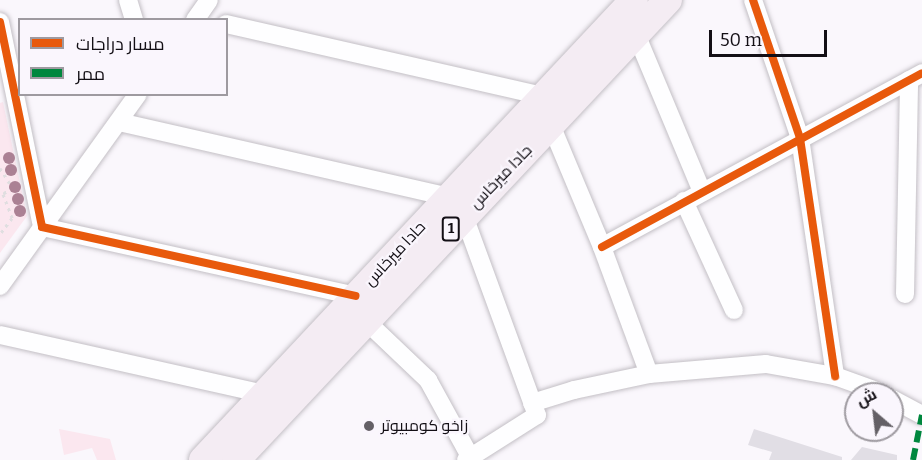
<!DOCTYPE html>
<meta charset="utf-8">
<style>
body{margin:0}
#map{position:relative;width:922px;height:460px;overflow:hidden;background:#faf7fc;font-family:Bitter,Cairo,serif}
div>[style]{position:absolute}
.green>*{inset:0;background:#fbe7ef}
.building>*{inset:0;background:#e1dee5}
.path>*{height:3px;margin-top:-1.5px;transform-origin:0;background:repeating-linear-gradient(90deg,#e0dee0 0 3px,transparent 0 7.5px)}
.roads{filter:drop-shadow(0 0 2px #c3bfc5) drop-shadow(0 0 2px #c3bfc5)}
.street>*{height:18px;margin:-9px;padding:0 9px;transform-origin:9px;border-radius:9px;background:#fefeff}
.primary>*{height:28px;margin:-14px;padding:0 14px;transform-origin:14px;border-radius:14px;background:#f4ecf3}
.quiet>*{height:6px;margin-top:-3px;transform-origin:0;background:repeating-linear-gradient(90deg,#00873e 0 12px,transparent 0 18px)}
.cycleway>*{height:8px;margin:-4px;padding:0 4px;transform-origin:4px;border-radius:4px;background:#e8590c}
.trees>*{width:12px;height:12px;margin:-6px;border-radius:50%;background:#ab8194}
.dots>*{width:16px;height:16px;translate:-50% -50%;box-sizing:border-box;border:3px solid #faf6fd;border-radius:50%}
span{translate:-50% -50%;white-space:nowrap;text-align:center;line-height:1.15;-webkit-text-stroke:4.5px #faf6fd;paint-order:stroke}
.shield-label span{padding:2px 4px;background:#faf6fd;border:2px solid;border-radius:4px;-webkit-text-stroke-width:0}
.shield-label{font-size:15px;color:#130f15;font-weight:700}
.street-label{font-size:16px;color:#130f15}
.poi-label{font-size:16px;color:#130f15}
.left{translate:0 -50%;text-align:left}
.legend{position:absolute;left:18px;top:18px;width:210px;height:78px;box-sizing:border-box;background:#faf6fd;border:2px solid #9e9aa0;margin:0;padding:8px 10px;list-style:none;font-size:18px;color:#130f15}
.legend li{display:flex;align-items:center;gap:12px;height:30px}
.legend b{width:30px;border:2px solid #9e9aa0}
.north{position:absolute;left:844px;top:382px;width:60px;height:60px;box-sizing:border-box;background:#faf6fd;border:2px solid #9e9aa0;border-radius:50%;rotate:332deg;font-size:16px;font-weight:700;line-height:24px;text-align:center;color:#130f15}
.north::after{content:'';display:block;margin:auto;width:21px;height:27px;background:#646066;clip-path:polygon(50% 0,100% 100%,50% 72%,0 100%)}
.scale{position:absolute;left:709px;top:30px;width:118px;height:27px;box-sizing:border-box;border:3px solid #130f15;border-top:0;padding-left:8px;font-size:18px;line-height:21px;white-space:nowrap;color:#130f15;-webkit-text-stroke:4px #faf6fd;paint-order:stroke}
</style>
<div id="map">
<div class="green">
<div style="clip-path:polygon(3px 102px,27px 216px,0 253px,0 103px)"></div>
<div style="clip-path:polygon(59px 429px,110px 439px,116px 460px,97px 460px,92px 448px,64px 455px)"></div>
</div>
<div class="building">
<div style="clip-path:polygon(754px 429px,842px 457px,842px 460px,769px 460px,772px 452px,748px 445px)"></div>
<div style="clip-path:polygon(862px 447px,897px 455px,897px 460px,851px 460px)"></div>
</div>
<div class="path">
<div style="left:0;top:168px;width:22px;rotate:58deg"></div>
<div style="left:12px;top:187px;width:11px;rotate:142deg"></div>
<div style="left:3px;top:194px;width:26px;rotate:69deg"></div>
<div style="left:12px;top:218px;width:20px;rotate:127deg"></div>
</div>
<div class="roads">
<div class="street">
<div style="left:128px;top:0;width:21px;rotate:73deg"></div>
<div style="left:753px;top:0;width:146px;rotate:71.2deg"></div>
<div style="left:800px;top:138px;width:241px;rotate:81.6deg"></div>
<div style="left:195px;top:20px;width:24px;rotate:-55deg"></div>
<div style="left:0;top:22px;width:209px;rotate:78.4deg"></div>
<div style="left:42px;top:227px;width:321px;rotate:12.4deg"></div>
<div style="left:226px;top:24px;width:325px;rotate:12.8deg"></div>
<div style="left:636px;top:34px;width:171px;rotate:67.3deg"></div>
<div style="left:119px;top:122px;width:338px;rotate:12.8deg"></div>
<div style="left:551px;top:125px;width:132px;rotate:67.3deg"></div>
<div style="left:602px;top:247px;width:135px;rotate:69.7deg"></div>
<div style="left:684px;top:201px;width:120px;rotate:65.4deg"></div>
<div style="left:464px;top:216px;width:212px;rotate:69.9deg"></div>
<div style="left:537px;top:415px;width:84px;rotate:147.6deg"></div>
<div style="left:602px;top:247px;width:364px;rotate:-28.5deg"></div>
<div style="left:0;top:286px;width:236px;rotate:-54.3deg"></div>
<div style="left:905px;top:294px;width:214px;rotate:-88.9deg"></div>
<div style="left:366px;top:321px;width:86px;rotate:43.6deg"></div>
<div style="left:428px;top:380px;width:91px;rotate:61.2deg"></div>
<div style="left:0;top:335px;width:271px;rotate:12.6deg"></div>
<div style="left:892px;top:399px;width:34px;rotate:28deg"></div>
<div style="left:532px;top:403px;width:44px;rotate:-17.2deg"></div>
<div style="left:574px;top:390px;width:77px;rotate:-12deg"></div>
<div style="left:649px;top:374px;width:117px;rotate:-4.9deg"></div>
<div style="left:766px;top:364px;width:70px;rotate:9.9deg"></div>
<div style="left:835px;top:376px;width:53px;rotate:19.8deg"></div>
</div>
<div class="primary">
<div style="left:203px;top:460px;width:630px;rotate:-46.86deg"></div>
<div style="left:236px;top:460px;width:631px;rotate:-46.8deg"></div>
</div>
</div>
<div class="quiet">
<div style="left:913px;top:460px;width:46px;rotate:-78.7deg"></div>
</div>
<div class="cycleway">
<div style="left:753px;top:0;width:146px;rotate:71.2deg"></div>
<div style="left:800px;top:138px;width:241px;rotate:81.6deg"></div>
<div style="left:0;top:22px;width:209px;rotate:78.4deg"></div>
<div style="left:42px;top:227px;width:321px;rotate:12.4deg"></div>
<div style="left:602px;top:247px;width:364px;rotate:-28.5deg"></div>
</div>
<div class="trees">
<div style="left:9px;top:158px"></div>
<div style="left:11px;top:170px"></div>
<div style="left:15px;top:187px"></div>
<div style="left:18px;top:199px"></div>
<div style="left:20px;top:211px"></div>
</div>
<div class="dots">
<div style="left:369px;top:426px;background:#646066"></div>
</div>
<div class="shield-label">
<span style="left:451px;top:229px">1</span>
</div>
<div class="street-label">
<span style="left:501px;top:177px;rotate:-46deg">جادا ميرخاس</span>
<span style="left:395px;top:254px;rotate:-47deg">حادا ميرخاس</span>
</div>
<div class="poi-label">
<span class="left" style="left:381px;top:426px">زاخو كومبيوتر</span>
</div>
<ul class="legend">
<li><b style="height:8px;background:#e8590c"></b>مسار دراجات</li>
<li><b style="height:8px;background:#00873e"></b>ممر</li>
</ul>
<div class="north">ش</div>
<div class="scale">50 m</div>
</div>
